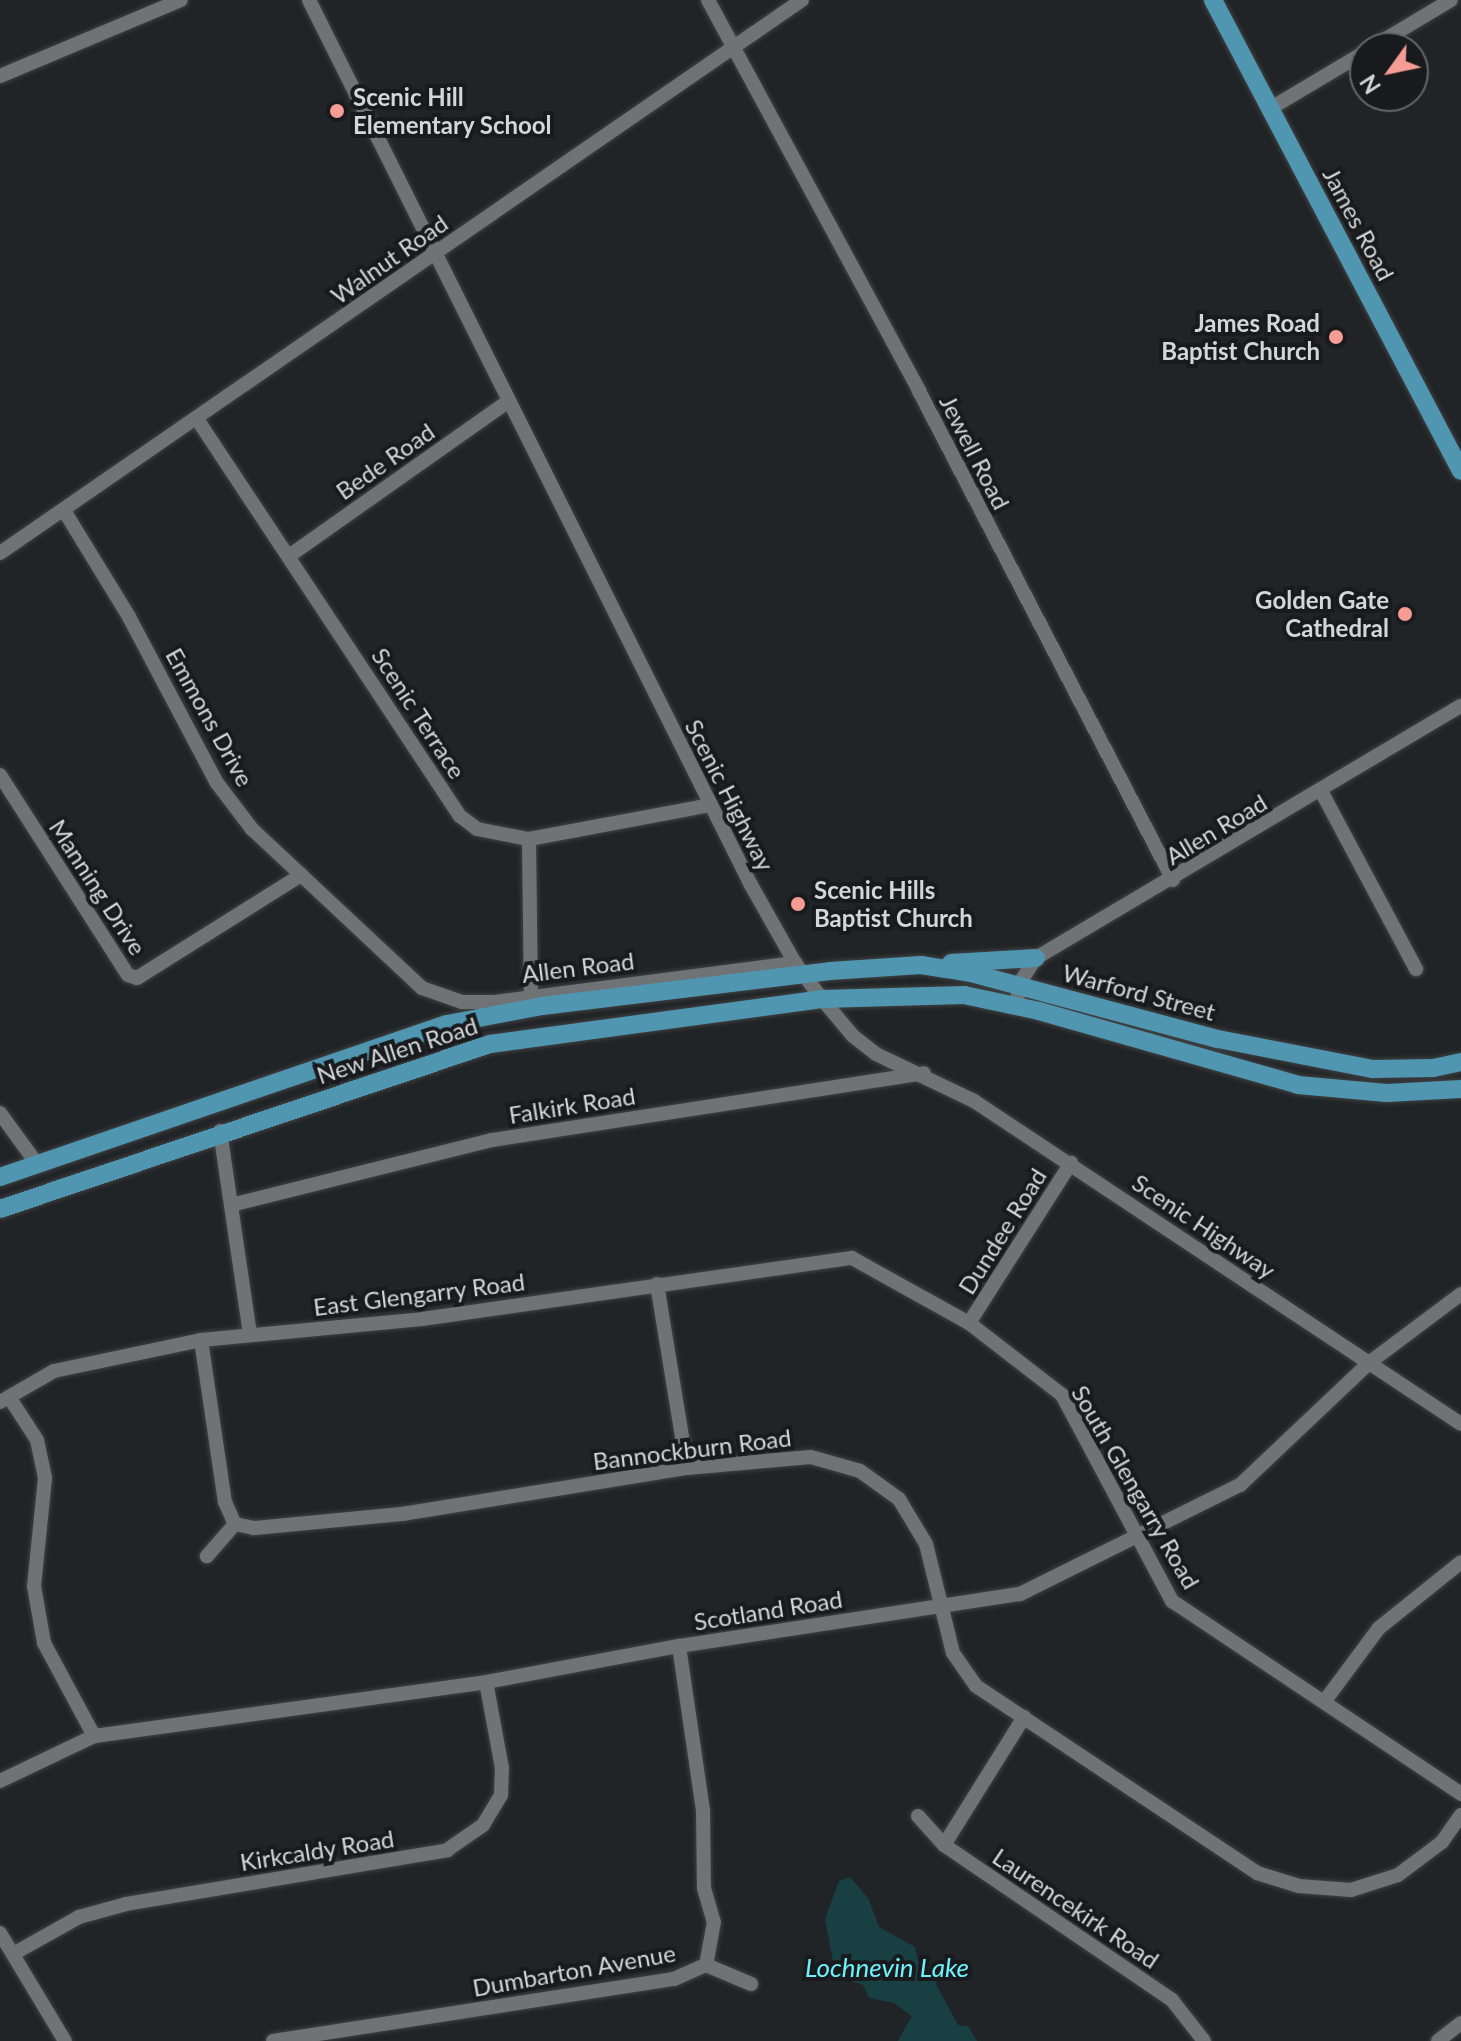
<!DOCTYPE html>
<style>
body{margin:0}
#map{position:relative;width:1461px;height:2041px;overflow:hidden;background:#212426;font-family:Lato,sans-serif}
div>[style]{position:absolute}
.water>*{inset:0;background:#184043}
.roads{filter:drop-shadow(0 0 2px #3f4143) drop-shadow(0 0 2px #3f4143)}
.minor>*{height:14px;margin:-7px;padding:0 7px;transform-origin:7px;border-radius:7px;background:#707376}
.major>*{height:18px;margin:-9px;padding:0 9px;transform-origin:9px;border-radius:9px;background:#5096b1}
.dots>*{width:22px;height:22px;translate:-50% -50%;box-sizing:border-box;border:4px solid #181a1d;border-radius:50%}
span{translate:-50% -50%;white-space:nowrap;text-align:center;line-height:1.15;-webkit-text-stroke:8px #181a1d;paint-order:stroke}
.poi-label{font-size:24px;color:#d4d6d7;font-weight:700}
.left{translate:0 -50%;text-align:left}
.right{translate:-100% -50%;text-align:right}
.street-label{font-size:24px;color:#d4d6d7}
.water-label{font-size:26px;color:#70f1f9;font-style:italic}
.north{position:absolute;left:1349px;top:32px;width:80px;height:80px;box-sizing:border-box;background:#181a1d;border:2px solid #636567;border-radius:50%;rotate:237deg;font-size:22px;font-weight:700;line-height:32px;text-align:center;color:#d4d6d7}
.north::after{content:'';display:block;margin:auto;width:28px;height:36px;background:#f59c95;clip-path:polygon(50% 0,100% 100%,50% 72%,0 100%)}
</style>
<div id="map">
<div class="water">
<div style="clip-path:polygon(850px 1877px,868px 1898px,879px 1927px,915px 1947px,918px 1961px,938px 1971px,936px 1984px,958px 2025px,968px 2026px,977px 2041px,898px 2041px,912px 2016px,894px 2003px,869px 1998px,863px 1985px,843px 1978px,833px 1961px,825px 1919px,839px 1881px)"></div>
</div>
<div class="roads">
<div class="minor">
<div style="left:309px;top:0;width:989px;rotate:63.46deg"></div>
<div style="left:751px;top:885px;width:90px;rotate:60.6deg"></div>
<div style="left:795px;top:963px;width:45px;rotate:53.1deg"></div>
<div style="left:822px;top:999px;width:48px;rotate:50deg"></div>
<div style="left:853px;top:1036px;width:29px;rotate:38deg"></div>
<div style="left:876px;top:1054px;width:109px;rotate:25.6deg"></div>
<div style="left:974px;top:1101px;width:584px;rotate:33.55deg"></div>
<div style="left:708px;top:0;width:444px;rotate:61.6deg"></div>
<div style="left:919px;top:391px;width:551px;rotate:62.55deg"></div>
<div style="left:1371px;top:48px;width:93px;rotate:-31deg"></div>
<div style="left:0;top:76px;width:196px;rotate:-22.8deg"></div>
<div style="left:1271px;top:108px;width:109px;rotate:-30.8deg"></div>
<div style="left:197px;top:419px;width:476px;rotate:56.5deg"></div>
<div style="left:460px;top:816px;width:21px;rotate:37deg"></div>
<div style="left:477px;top:829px;width:53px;rotate:10.9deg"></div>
<div style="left:529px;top:839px;width:185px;rotate:-10.6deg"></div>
<div style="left:65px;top:512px;width:123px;rotate:58.6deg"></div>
<div style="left:129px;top:617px;width:188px;rotate:62.1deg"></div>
<div style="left:217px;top:783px;width:58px;rotate:52.7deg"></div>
<div style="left:252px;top:829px;width:233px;rotate:43.1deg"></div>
<div style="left:422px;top:988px;width:42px;rotate:19.3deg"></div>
<div style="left:462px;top:1002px;width:32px"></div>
<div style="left:494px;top:1002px;width:304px;rotate:-7.4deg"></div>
<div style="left:0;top:553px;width:974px;rotate:-34.59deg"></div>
<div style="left:289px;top:556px;width:267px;rotate:-35.2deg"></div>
<div style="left:0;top:775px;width:237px;rotate:57.4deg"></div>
<div style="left:128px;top:975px;width:9px;rotate:18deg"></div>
<div style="left:137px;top:978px;width:194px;rotate:-32.1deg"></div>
<div style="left:1321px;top:791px;width:202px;rotate:61.9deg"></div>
<div style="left:529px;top:839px;width:154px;rotate:89.3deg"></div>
<div style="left:1017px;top:1005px;width:21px;rotate:-85deg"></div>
<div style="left:1019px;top:984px;width:31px;rotate:-57deg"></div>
<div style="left:1036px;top:958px;width:494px;rotate:-30.7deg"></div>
<div style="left:0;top:1113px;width:63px;rotate:54deg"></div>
<div style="left:220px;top:1131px;width:205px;rotate:81.6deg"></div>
<div style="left:231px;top:1205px;width:269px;rotate:-14deg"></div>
<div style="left:492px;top:1140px;width:437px;rotate:-8.8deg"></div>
<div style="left:657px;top:1284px;width:186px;rotate:80.7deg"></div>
<div style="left:969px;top:1323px;width:190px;rotate:-57.5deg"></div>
<div style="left:201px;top:1340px;width:164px;rotate:81.6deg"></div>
<div style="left:225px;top:1502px;width:24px;rotate:66deg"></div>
<div style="left:235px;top:1524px;width:43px;rotate:131.2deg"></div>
<div style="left:9px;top:1397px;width:51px;rotate:56.9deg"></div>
<div style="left:37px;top:1440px;width:39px;rotate:78deg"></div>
<div style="left:45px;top:1478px;width:109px;rotate:95.8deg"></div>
<div style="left:34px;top:1586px;width:58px;rotate:80deg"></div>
<div style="left:44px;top:1643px;width:106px;rotate:61.7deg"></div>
<div style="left:0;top:1402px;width:62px;rotate:-29.9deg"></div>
<div style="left:54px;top:1371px;width:150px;rotate:-11.9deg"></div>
<div style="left:201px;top:1340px;width:222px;rotate:-5.4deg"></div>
<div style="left:422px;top:1319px;width:434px;rotate:-8.1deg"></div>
<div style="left:852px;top:1258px;width:134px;rotate:29.1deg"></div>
<div style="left:969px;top:1323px;width:118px;rotate:37.7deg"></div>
<div style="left:1062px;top:1395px;width:234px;rotate:61.9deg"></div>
<div style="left:1172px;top:1601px;width:348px;rotate:33.7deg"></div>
<div style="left:235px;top:1524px;width:19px;rotate:12deg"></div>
<div style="left:254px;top:1528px;width:149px;rotate:-5.4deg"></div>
<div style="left:402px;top:1514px;width:289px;rotate:-9.2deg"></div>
<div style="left:687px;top:1468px;width:124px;rotate:-5.1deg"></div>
<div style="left:811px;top:1457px;width:51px;rotate:15.9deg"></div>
<div style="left:860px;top:1471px;width:48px;rotate:35.7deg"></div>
<div style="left:899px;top:1499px;width:52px;rotate:59deg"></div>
<div style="left:926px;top:1544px;width:112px;rotate:76.1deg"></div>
<div style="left:953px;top:1653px;width:40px;rotate:55.1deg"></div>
<div style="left:976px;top:1686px;width:338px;rotate:33.6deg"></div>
<div style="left:1257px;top:1873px;width:44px;rotate:17.2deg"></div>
<div style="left:1299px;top:1886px;width:52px;rotate:4.4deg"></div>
<div style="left:1351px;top:1890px;width:49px;rotate:-17.7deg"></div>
<div style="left:1398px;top:1875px;width:55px;rotate:-36.9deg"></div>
<div style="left:1442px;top:1842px;width:33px;rotate:-55deg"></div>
<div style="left:679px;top:1646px;width:166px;rotate:81.7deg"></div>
<div style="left:703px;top:1810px;width:78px;rotate:89.3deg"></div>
<div style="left:704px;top:1888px;width:35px;rotate:74deg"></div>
<div style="left:714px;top:1922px;width:44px;rotate:100.5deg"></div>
<div style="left:1324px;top:1702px;width:92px;rotate:-53.4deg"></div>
<div style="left:1379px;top:1628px;width:105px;rotate:-38.8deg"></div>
<div style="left:0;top:1781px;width:104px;rotate:-25.6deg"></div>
<div style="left:94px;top:1736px;width:396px;rotate:-7.8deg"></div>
<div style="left:486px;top:1682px;width:196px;rotate:-10.6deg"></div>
<div style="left:679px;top:1646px;width:345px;rotate:-8.7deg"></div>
<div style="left:1020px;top:1594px;width:246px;rotate:-26.4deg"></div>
<div style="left:1240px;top:1485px;width:178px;rotate:-43.4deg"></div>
<div style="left:1369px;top:1363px;width:115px;rotate:-36.9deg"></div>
<div style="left:918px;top:1816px;width:39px;rotate:48deg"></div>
<div style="left:944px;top:1845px;width:276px;rotate:34.2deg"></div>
<div style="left:1172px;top:2000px;width:52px;rotate:52deg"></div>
<div style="left:944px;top:1845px;width:151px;rotate:-58deg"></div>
<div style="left:0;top:1933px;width:126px;rotate:59deg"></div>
<div style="left:13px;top:1954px;width:76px;rotate:-29.3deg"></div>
<div style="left:79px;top:1917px;width:49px;rotate:-15.5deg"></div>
<div style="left:126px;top:1904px;width:326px;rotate:-9.5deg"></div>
<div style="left:447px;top:1850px;width:44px;rotate:-34.8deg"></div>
<div style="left:483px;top:1825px;width:35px;rotate:-59deg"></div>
<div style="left:501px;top:1795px;width:27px;rotate:-88deg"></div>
<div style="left:502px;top:1768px;width:87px;rotate:-100.5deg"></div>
<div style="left:706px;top:1965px;width:49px;rotate:22.9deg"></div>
<div style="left:273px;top:2041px;width:406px;rotate:-8.8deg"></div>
<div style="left:674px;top:1979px;width:35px;rotate:-24deg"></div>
<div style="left:1438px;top:2041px;width:29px;rotate:-38deg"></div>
</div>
<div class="major">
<div style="left:1213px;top:0;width:532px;rotate:62.23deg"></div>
<div style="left:951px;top:963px;width:85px;rotate:-3.4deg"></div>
<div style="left:0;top:1177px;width:472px;rotate:-18.9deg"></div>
<div style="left:447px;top:1024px;width:97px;rotate:-10.7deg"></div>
<div style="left:542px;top:1006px;width:290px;rotate:-6.9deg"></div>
<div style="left:830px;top:971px;width:91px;rotate:-3.8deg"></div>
<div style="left:921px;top:965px;width:51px;rotate:9.1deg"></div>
<div style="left:971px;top:973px;width:256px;rotate:15deg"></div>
<div style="left:1218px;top:1039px;width:158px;rotate:11deg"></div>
<div style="left:1373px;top:1069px;width:60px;rotate:-1deg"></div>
<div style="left:1433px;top:1068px;width:29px;rotate:-12deg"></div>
<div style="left:0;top:1209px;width:517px;rotate:-18.61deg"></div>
<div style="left:490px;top:1044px;width:335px;rotate:-7.7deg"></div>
<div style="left:822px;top:999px;width:142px;rotate:-1.6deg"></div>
<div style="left:964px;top:995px;width:77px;rotate:12deg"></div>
<div style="left:1039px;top:1011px;width:269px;rotate:15.9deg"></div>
<div style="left:1298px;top:1085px;width:89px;rotate:5.1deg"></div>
<div style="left:1387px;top:1093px;width:74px;rotate:-3.1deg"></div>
</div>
</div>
<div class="dots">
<div style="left:337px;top:111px;background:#f59c95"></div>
<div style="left:1336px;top:337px;background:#f59c95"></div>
<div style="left:1405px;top:614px;background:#f59c95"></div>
<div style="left:798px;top:904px;background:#f59c95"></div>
</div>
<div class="poi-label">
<span class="left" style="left:353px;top:111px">Scenic Hill<br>Elementary School</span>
<span class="right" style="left:1320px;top:337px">James Road<br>Baptist Church</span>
<span class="right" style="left:1389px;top:614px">Golden Gate<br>Cathedral</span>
<span class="left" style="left:814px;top:904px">Scenic Hills<br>Baptist Church</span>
</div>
<div class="street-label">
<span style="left:1359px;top:224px;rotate:62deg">James Road</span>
<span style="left:389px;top:259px;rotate:-35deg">Walnut Road</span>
<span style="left:975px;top:452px;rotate:63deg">Jewell Road</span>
<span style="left:385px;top:461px;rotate:-35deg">Bede Road</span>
<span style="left:419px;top:713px;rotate:57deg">Scenic Terrace</span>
<span style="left:210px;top:717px;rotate:61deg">Emmons Drive</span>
<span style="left:730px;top:795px;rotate:63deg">Scenic Highway</span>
<span style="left:1216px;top:829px;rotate:-31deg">Allen Road</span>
<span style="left:98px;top:887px;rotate:57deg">Manning Drive</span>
<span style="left:578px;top:967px;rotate:-7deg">Allen Road</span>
<span style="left:1139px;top:992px;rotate:15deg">Warford Street</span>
<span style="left:397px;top:1050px;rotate:-18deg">New Allen Road</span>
<span style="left:572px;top:1105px;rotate:-9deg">Falkirk Road</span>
<span style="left:1204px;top:1226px;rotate:34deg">Scenic Highway</span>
<span style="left:1002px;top:1231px;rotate:-58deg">Dundee Road</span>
<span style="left:419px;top:1294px;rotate:-7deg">East Glengarry Road</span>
<span style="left:692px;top:1449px;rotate:-7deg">Bannockburn Road</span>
<span style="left:1136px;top:1487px;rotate:60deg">South Glengarry Road</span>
<span style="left:768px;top:1610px;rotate:-9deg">Scotland Road</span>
<span style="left:317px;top:1850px;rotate:-9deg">Kirkcaldy Road</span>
<span style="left:1076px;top:1908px;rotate:34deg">Laurencekirk Road</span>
<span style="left:574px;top:1970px;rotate:-10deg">Dumbarton Avenue</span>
</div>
<div class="water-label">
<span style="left:887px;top:1968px">Lochnevin Lake</span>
</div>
<div class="north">N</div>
</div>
